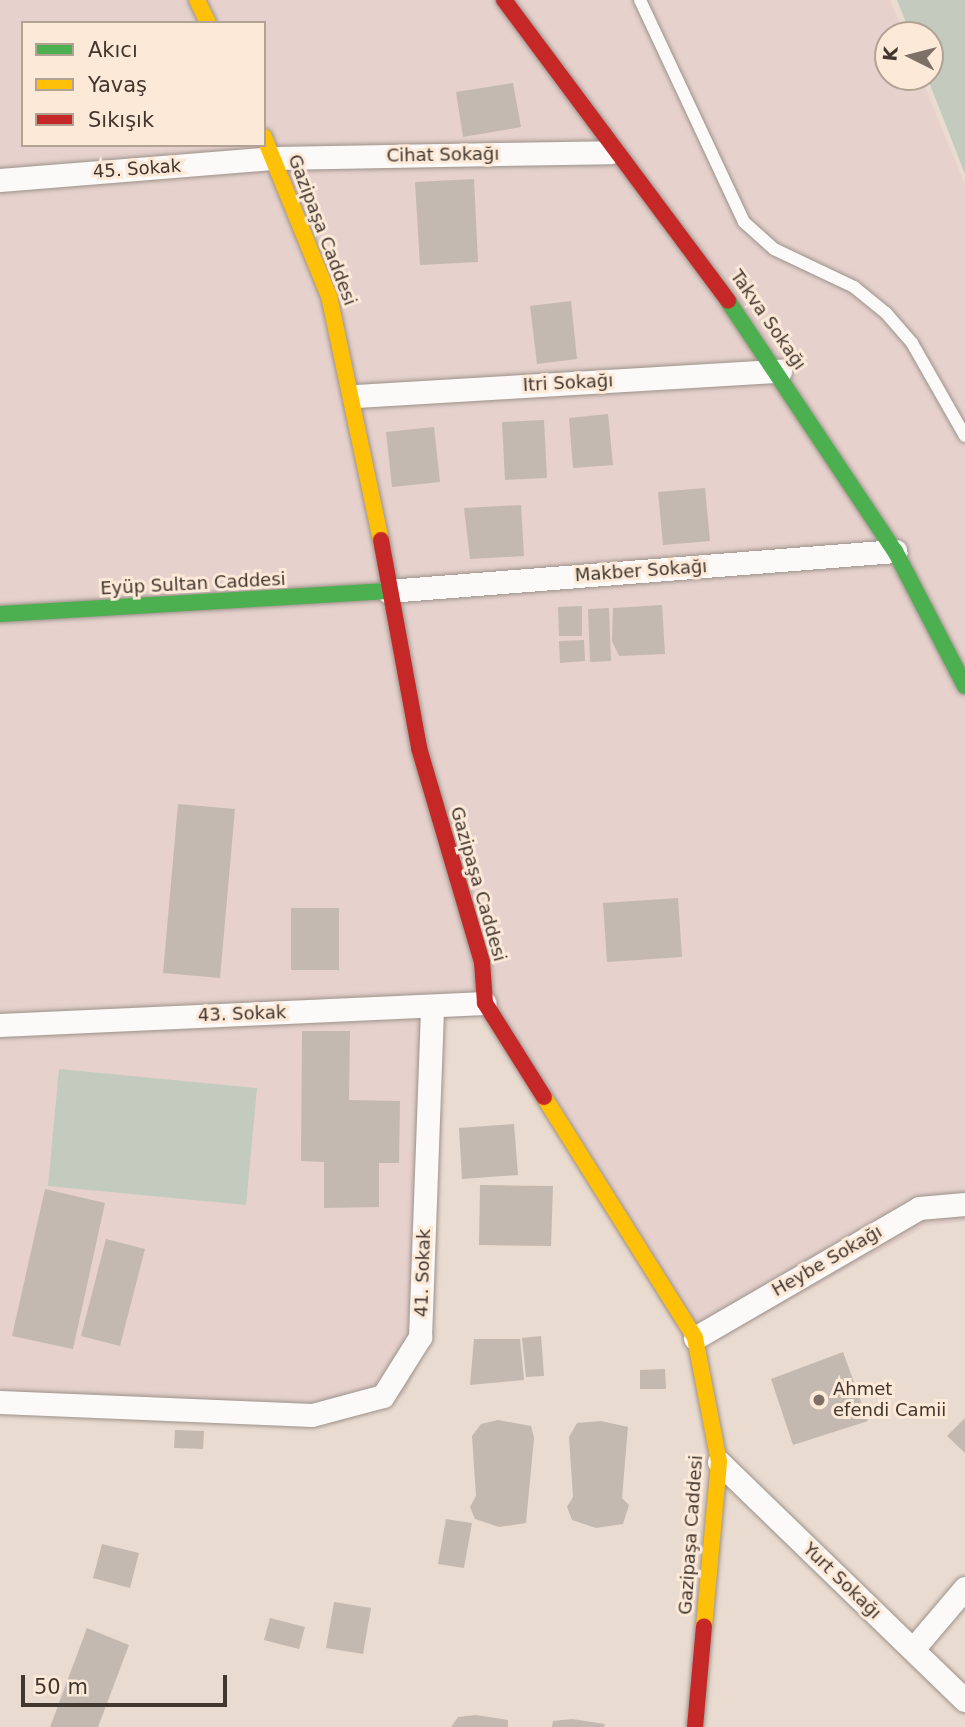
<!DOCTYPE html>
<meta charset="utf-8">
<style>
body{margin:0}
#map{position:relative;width:965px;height:1727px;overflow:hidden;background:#eadbd0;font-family:"DejaVu Sans",sans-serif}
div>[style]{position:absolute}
.industrial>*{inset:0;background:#e6d1cd}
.green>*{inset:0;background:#c2cbbe}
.building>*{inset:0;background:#c3b9b0}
.roads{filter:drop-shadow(0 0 2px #9c928a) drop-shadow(0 0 2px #9c928a)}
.lane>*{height:12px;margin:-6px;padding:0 6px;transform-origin:6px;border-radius:6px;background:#fcfaf8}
.street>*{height:23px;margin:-11.5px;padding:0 11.5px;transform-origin:11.5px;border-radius:11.5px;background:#fcfaf8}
.fast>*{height:16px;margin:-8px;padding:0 8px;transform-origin:8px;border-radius:8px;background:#4caf50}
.slow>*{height:16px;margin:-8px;padding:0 8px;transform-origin:8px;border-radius:8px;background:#ffc107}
.jam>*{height:16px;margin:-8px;padding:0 8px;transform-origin:8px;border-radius:8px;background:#c62828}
.dots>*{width:19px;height:19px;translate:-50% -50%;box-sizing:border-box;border:4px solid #fde9d8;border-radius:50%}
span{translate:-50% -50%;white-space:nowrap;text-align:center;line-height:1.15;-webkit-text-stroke:6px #fde9d8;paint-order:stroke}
.street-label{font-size:18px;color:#41372f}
.poi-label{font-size:18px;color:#41372f}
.left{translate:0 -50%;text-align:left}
.legend{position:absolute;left:21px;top:21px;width:245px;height:126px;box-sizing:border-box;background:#fde9d8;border:2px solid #b2a294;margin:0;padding:9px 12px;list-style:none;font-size:21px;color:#41372f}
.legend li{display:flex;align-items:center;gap:14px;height:35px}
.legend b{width:35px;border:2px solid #b2a294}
.north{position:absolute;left:874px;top:21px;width:70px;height:70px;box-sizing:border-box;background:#fde9d8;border:2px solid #b2a294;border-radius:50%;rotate:276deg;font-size:19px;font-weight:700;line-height:28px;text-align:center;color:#41372f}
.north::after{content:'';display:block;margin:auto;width:24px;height:32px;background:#7c7067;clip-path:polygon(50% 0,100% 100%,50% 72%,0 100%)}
.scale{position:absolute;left:21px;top:1675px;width:206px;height:32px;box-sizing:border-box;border:4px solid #41372f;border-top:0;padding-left:9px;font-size:21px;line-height:24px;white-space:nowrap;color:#41372f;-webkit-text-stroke:5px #fde9d8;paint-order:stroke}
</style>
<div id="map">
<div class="industrial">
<div style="clip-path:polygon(evenodd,0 0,890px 0,904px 35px,888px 35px,888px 77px,921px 77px,965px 185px,965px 1221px,926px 1226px,693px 1353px,483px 1016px,439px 1019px,431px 1333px,406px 1394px,336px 1424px,0 1410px,0 0,23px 23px,264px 23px,264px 145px,23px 145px,23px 23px)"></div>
</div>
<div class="green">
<div style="clip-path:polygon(897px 0,965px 0,965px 174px,927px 77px,930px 35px,911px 35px)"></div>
<div style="clip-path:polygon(59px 1069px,257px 1088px,246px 1205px,48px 1186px)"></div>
</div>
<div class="building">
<div style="clip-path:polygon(513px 83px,521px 127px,463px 137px,456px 92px)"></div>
<div style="clip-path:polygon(474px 179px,478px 262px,420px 265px,415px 182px)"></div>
<div style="clip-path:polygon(571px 301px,577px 359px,537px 364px,530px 306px)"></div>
<div style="clip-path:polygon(608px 414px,613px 465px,573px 468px,569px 418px)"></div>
<div style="clip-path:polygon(544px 420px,547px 478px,505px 480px,502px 422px)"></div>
<div style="clip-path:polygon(434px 427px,440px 482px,392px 487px,386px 432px)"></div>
<div style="clip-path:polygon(705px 488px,710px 541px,663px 545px,658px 492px)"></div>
<div style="clip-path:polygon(521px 505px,524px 556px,470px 559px,464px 508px)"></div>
<div style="clip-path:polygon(662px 605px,665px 654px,619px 656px,612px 641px,613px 608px)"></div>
<div style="clip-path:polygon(582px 606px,582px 636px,559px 636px,558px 607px)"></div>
<div style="clip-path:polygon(609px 608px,611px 661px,590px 662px,588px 609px)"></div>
<div style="clip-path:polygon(584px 640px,585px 661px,560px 663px,559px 641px)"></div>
<div style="clip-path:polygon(178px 804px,235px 809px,220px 978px,163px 973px)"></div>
<div style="clip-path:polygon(678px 898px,682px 957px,607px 962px,603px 903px)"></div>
<div style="clip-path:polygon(291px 908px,339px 908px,339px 970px,291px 970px)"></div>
<div style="clip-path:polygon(302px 1031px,350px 1031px,349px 1100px,400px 1101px,399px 1163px,379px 1163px,379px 1207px,324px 1208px,324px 1162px,301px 1161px)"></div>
<div style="clip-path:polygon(514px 1124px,518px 1175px,462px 1179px,459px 1128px)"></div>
<div style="clip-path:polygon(480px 1185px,553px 1186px,551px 1246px,479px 1245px)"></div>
<div style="clip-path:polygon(45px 1189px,105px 1203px,73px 1349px,12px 1336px)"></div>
<div style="clip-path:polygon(106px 1239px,145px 1249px,120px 1346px,81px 1336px)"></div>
<div style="clip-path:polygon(541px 1336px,544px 1376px,526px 1377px,522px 1338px)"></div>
<div style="clip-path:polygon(474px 1339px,520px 1339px,524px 1380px,470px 1385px)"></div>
<div style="clip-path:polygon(843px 1352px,868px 1421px,793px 1445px,771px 1379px)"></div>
<div style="clip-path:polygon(665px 1369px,666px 1389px,640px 1389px,640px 1370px)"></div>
<div style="clip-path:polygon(965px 1418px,965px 1453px,947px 1436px)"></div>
<div style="clip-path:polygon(498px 1420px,531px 1426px,534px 1438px,526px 1523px,499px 1527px,475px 1519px,470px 1507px,476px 1496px,472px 1436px,481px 1424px)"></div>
<div style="clip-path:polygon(601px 1421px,628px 1427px,622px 1498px,629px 1505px,623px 1524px,596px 1528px,572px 1520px,567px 1507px,573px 1497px,569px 1437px,577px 1423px)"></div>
<div style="clip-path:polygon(175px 1430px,204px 1431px,203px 1449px,174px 1448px)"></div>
<div style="clip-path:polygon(446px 1519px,472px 1523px,464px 1568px,438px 1564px)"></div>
<div style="clip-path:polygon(102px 1544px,139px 1553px,130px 1588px,93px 1578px)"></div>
<div style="clip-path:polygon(334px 1602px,371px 1608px,363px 1654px,326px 1648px)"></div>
<div style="clip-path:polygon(270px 1618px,305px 1627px,299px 1649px,264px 1640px)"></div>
<div style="clip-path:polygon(87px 1628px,129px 1645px,98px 1727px,50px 1727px)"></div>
<div style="clip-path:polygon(476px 1715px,508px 1720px,508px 1727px,451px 1727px,458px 1717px)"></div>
<div style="clip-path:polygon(572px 1719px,605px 1724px,604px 1727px,552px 1727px,553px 1721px)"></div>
</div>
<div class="roads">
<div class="lane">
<div style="left:640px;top:0;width:245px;rotate:64.9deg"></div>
<div style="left:744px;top:222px;width:40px;rotate:42deg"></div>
<div style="left:774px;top:249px;width:89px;rotate:25.4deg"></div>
<div style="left:854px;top:287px;width:41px;rotate:39.1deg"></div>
<div style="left:886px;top:313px;width:40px;rotate:49deg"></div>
<div style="left:912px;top:343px;width:107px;rotate:60.3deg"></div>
</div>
<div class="street">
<div style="left:0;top:180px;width:276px;rotate:-4.6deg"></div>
<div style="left:275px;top:158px;width:336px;rotate:-1deg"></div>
<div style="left:355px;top:396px;width:426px;rotate:-3.4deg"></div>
<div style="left:388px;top:591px;width:509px;rotate:-4.51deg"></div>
<div style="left:0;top:1025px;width:485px;rotate:-2.6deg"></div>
<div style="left:695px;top:1338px;width:259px;rotate:-30.1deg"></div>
<div style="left:919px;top:1208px;width:46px;rotate:-5deg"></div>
<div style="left:0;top:1402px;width:312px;rotate:2.4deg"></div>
<div style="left:312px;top:1415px;width:73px;rotate:-15deg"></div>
<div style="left:383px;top:1396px;width:70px;rotate:-57.9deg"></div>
<div style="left:420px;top:1337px;width:331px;rotate:-87.9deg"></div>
<div style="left:719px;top:1462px;width:342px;rotate:44.1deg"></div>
<div style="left:913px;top:1649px;width:80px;rotate:-49.6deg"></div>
</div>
<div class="fast">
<div style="left:728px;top:301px;width:301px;rotate:56.3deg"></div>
<div style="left:895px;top:551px;width:152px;rotate:62.6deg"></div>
<div style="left:0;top:614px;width:389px;rotate:-3.4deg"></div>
</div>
<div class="slow">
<div style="left:197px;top:0;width:25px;rotate:64deg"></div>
<div style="left:264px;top:137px;width:172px;rotate:67.8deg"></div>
<div style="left:329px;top:296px;width:249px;rotate:78deg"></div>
<div style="left:544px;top:1097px;width:284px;rotate:57.9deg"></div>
<div style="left:695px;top:1338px;width:126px;rotate:79deg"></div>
<div style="left:719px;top:1462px;width:165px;rotate:95.2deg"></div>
</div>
<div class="jam">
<div style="left:504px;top:0;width:375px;rotate:53.3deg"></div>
<div style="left:381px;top:540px;width:211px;rotate:79.6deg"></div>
<div style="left:419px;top:748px;width:223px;rotate:73.6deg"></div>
<div style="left:482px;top:962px;width:41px;rotate:85.8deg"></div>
<div style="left:485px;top:1003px;width:111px;rotate:57.9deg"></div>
<div style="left:695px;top:1727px;width:101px;rotate:-84.9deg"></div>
</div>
</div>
<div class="dots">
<div style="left:819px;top:1400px;background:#7c7067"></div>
</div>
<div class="street-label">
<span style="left:443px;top:155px;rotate:-1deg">Cihat Sokağı</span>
<span style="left:137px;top:169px;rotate:-4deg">45. Sokak</span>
<span style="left:322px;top:230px;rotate:69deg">Gazipaşa Caddesi</span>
<span style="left:768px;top:320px;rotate:55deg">Takva Sokağı</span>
<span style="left:568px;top:383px;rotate:-3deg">Itri Sokağı</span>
<span style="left:641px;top:571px;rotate:-4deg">Makber Sokağı</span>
<span style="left:193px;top:584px;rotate:-3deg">Eyüp Sultan Caddesi</span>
<span style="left:478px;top:884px;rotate:74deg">Gazipaşa Caddesi</span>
<span style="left:242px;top:1014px;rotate:-2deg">43. Sokak</span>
<span style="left:827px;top:1261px;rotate:-30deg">Heybe Sokağı</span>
<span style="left:423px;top:1273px;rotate:-88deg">41. Sokak</span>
<span style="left:691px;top:1535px;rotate:-86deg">Gazipaşa Caddesi</span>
<span style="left:842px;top:1581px;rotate:44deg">Yurt Sokağı</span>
</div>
<div class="poi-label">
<span class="left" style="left:833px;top:1400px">Ahmet<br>efendi Camii</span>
</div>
<ul class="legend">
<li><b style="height:9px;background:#4caf50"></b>Akıcı</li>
<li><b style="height:9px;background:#ffc107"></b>Yavaş</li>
<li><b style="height:9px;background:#c62828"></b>Sıkışık</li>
</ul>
<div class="north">K</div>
<div class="scale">50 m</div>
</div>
